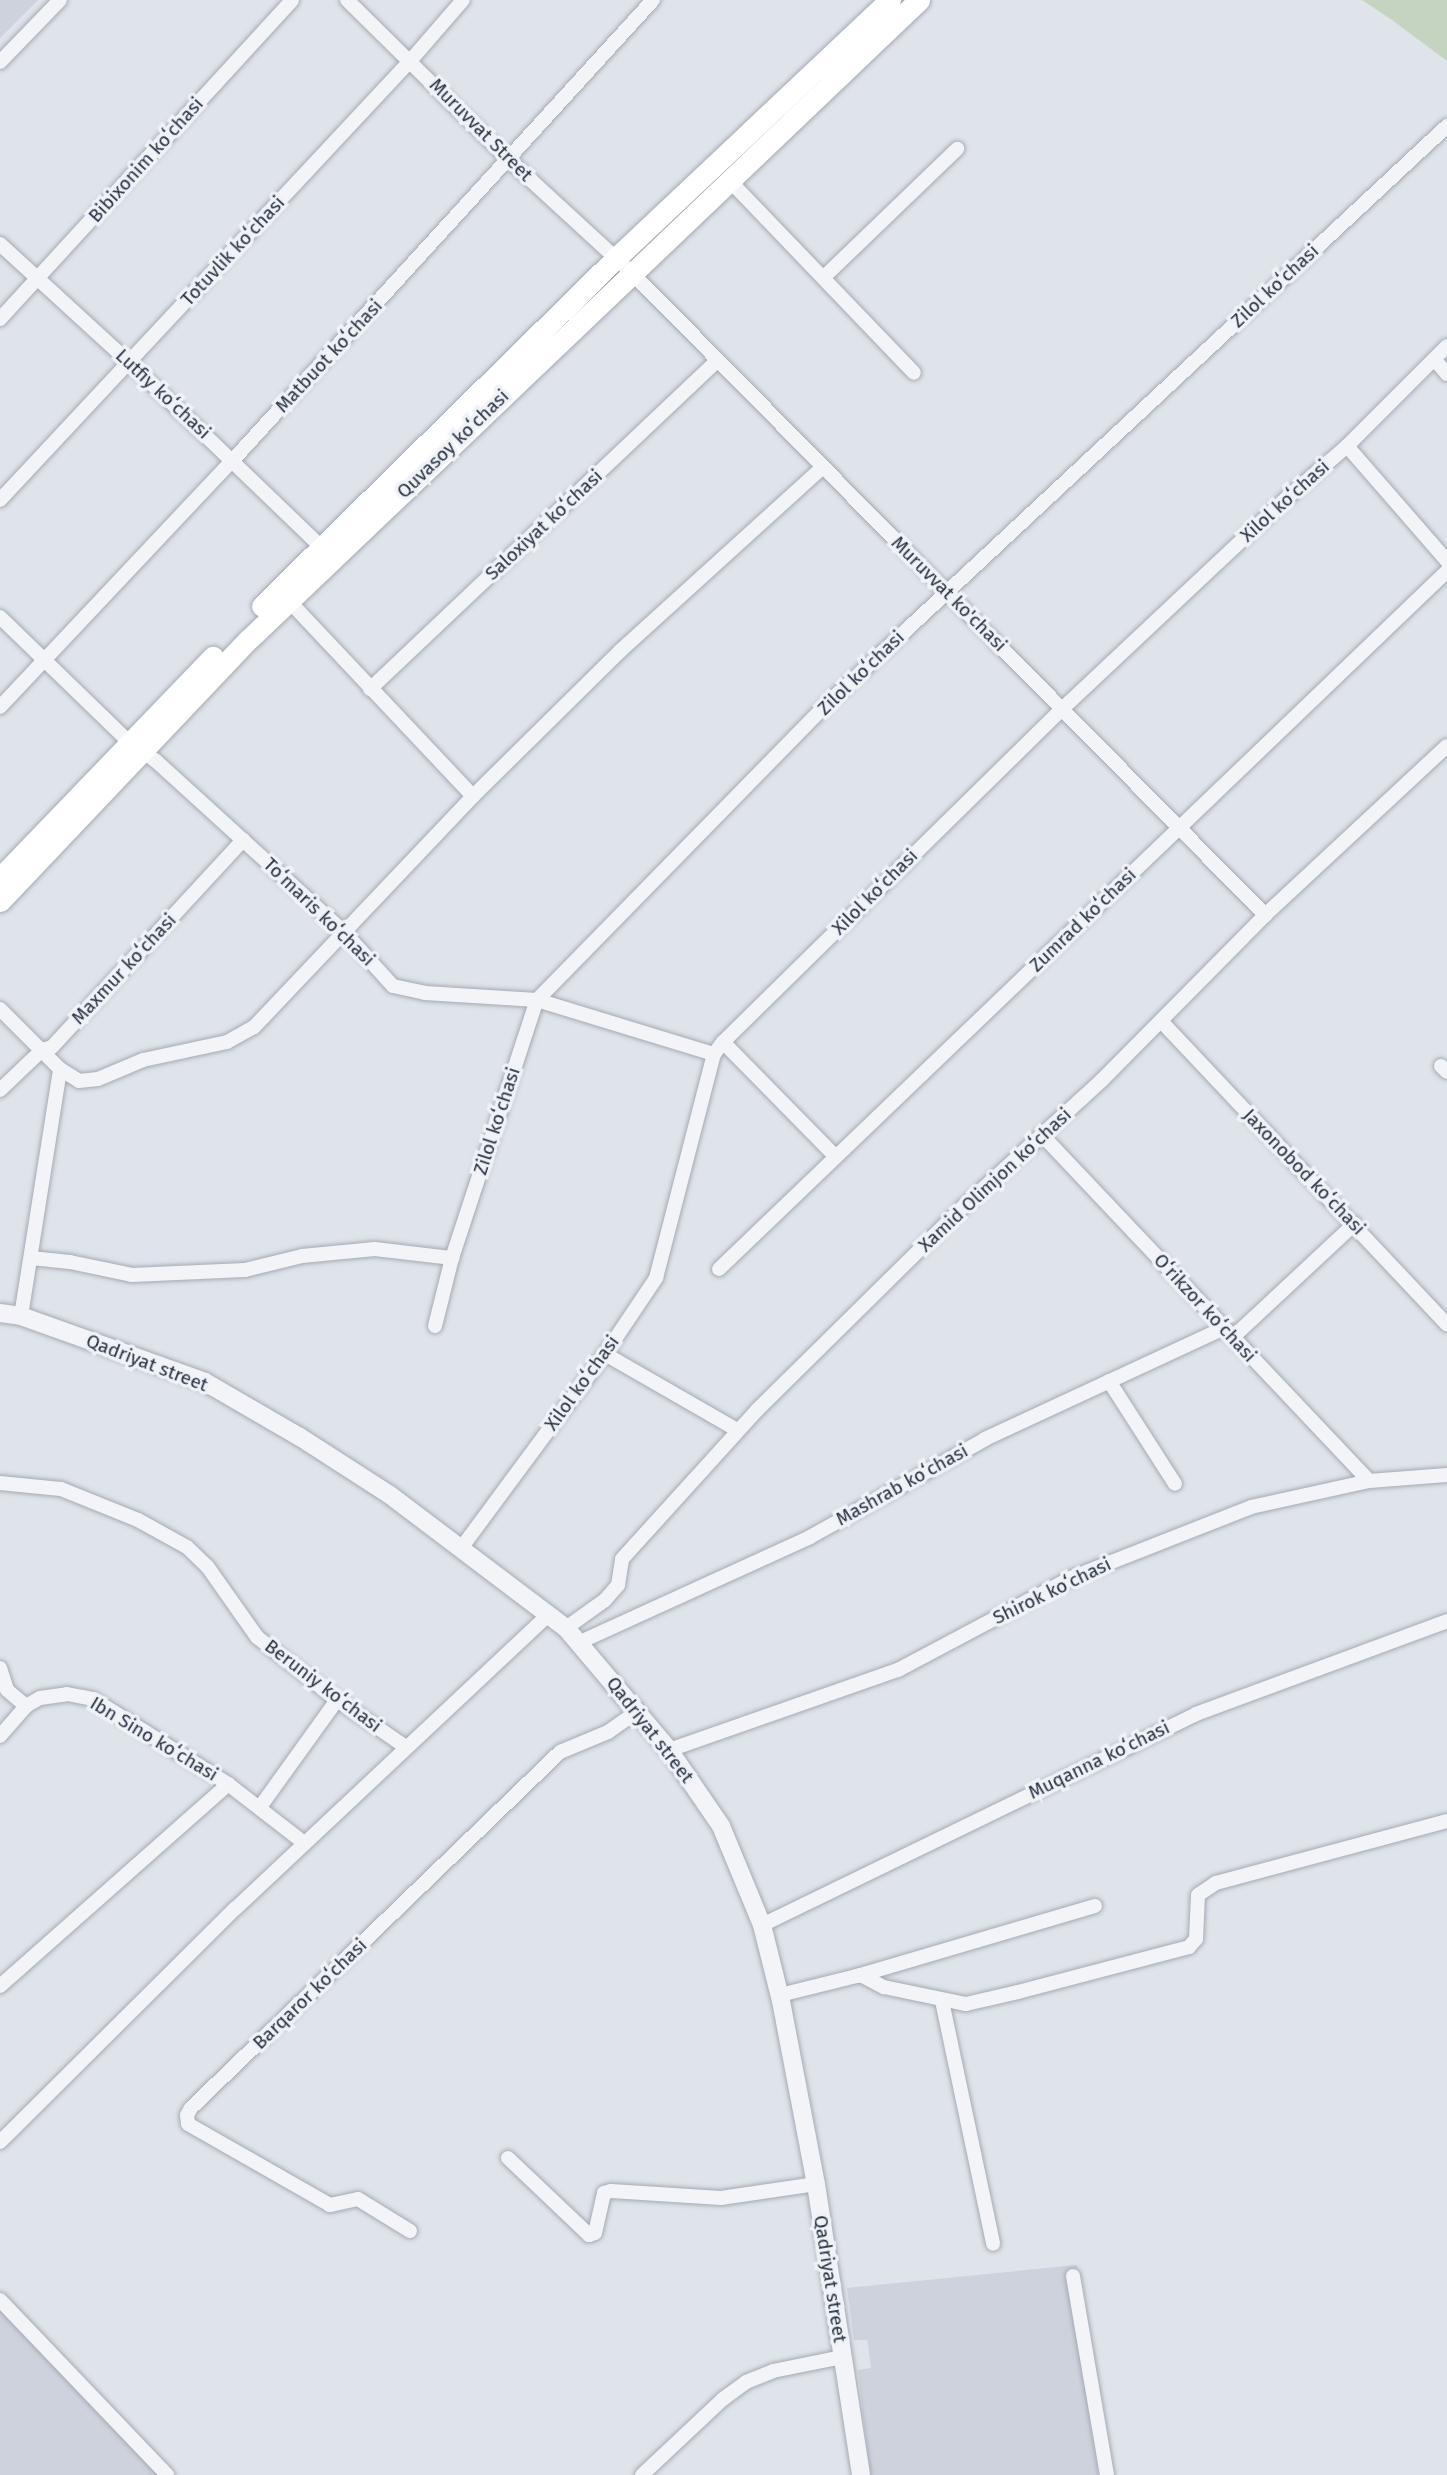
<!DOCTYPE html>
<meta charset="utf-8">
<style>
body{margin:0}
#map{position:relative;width:1447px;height:2475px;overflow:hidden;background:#dfe3ea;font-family:"Fira Sans",sans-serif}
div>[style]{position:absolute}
.built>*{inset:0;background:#cdd2dc}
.green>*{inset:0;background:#c5d4c0}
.roads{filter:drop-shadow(0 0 2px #a4aab4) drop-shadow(0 0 2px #a4aab4)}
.minor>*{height:14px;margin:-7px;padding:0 7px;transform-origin:7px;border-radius:7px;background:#f2f4f7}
.tertiary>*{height:18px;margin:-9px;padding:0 9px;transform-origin:9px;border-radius:9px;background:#f2f4f7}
.primary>*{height:21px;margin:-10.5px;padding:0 10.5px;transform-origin:10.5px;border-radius:10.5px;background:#fff}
span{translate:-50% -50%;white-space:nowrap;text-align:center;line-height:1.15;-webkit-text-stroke:7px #eff2f7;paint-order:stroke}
.street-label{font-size:19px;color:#273142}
</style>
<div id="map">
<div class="built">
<div style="clip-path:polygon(0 0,38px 0,0 38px)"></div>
<div style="clip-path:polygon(1077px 2265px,1098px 2475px,870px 2475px,858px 2370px,871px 2368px,868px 2344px,867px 2340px,854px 2340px,847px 2288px)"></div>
<div style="clip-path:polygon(0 2296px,166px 2475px,0 2475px)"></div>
</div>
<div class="green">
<div style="clip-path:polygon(1362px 0,1447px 0,1447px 61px,1392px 20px)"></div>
</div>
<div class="roads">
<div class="minor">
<div style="left:347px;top:0;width:228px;rotate:44.6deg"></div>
<div style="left:509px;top:160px;width:167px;rotate:42.6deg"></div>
<div style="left:632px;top:273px;width:902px;rotate:45.4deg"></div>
<div style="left:0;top:62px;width:86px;rotate:-45.9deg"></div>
<div style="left:729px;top:180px;width:267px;rotate:46.2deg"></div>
<div style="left:0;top:244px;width:176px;rotate:42.5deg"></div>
<div style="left:130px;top:363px;width:267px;rotate:43.9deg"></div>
<div style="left:824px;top:277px;width:185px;rotate:-43.9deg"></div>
<div style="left:0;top:319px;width:432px;rotate:-47.5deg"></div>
<div style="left:1434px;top:359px;width:20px;rotate:49deg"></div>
<div style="left:1347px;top:446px;width:152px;rotate:49deg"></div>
<div style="left:0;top:500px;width:602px;rotate:-46.95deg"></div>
<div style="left:411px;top:60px;width:79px;rotate:-49.1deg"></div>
<div style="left:289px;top:601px;width:268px;rotate:46.7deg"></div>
<div style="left:0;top:617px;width:180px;rotate:44.1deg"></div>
<div style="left:129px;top:742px;width:33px;rotate:35deg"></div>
<div style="left:156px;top:761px;width:254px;rotate:42.3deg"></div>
<div style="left:344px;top:932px;width:73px;rotate:47.8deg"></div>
<div style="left:393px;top:986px;width:33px;rotate:12deg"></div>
<div style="left:425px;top:993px;width:112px;rotate:3.6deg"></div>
<div style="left:537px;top:1000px;width:185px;rotate:17deg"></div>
<div style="left:370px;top:689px;width:477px;rotate:-43.4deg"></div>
<div style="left:0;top:707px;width:340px;rotate:-46.7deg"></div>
<div style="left:233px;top:460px;width:623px;rotate:-47.6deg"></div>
<div style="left:0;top:1009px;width:85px;rotate:45deg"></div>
<div style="left:60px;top:1069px;width:22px;rotate:32deg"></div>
<div style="left:79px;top:1081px;width:19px;rotate:-6deg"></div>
<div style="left:98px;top:1079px;width:49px;rotate:-22.9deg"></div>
<div style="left:143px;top:1060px;width:86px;rotate:-12.1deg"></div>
<div style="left:227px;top:1042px;width:31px;rotate:-29deg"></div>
<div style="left:254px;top:1027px;width:318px;rotate:-46.5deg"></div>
<div style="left:473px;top:796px;width:206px;rotate:-44.6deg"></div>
<div style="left:620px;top:651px;width:273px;rotate:-42.2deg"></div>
<div style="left:1161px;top:1021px;width:417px;rotate:46.7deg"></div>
<div style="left:723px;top:1042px;width:161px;rotate:45.5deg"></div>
<div style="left:1441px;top:1066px;width:8px;rotate:45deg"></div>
<div style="left:0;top:1090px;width:58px;rotate:-43.6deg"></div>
<div style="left:42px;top:1050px;width:10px;rotate:-17deg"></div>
<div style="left:52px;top:1047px;width:282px;rotate:-47.3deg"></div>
<div style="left:1042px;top:1135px;width:476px;rotate:46.6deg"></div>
<div style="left:31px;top:1258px;width:39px;rotate:6deg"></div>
<div style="left:70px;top:1262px;width:63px;rotate:11.8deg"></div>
<div style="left:132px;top:1275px;width:113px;rotate:-2.5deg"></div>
<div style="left:245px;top:1270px;width:59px;rotate:-13.8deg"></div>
<div style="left:302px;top:1256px;width:73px;rotate:-5.5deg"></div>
<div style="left:375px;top:1249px;width:78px;rotate:6.7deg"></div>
<div style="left:719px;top:1269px;width:1009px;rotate:-43.79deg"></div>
<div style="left:21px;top:1316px;width:250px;rotate:-81deg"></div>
<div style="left:435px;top:1326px;width:70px;rotate:-76deg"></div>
<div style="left:452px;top:1258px;width:272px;rotate:-71.8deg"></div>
<div style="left:537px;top:1000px;width:414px;rotate:-45.6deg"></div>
<div style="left:827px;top:704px;width:848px;rotate:-42.99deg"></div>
<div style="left:1233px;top:1337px;width:166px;rotate:-43deg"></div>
<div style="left:605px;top:1354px;width:152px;rotate:29.9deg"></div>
<div style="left:1109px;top:1381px;width:122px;rotate:57.3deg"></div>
<div style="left:0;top:1483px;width:61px;rotate:5.6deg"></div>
<div style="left:61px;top:1489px;width:83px;rotate:21.9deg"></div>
<div style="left:138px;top:1520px;width:56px;rotate:28.9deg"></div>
<div style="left:187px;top:1547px;width:28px;rotate:44deg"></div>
<div style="left:207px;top:1566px;width:87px;rotate:54.8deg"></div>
<div style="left:257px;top:1637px;width:102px;rotate:38.2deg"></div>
<div style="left:337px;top:1700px;width:83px;rotate:34.3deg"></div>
<div style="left:462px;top:1547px;width:240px;rotate:-53.5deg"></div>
<div style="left:605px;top:1354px;width:92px;rotate:-56.1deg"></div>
<div style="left:656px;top:1278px;width:231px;rotate:-75.5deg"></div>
<div style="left:714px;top:1054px;width:15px;rotate:-53deg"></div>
<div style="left:723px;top:1042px;width:475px;rotate:-44.5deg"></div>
<div style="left:1062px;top:709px;width:310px;rotate:-43.2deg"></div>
<div style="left:1288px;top:497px;width:78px;rotate:-40.8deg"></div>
<div style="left:1347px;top:446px;width:141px;rotate:-45deg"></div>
<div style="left:566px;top:1628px;width:48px;rotate:-35.7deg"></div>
<div style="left:605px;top:1600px;width:20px;rotate:-49deg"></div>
<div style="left:618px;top:1585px;width:26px;rotate:-81deg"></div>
<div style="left:622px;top:1559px;width:202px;rotate:-47.8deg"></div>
<div style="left:758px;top:1409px;width:288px;rotate:-44.6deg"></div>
<div style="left:963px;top:1207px;width:188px;rotate:-42.4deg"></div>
<div style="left:1102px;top:1080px;width:232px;rotate:-45.3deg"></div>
<div style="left:1265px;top:915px;width:248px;rotate:-42.9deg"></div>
<div style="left:580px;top:1642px;width:253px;rotate:-24.5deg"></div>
<div style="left:810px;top:1537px;width:201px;rotate:-29.2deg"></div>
<div style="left:985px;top:1439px;width:264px;rotate:-24.9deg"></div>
<div style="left:0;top:1668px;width:23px;rotate:72deg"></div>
<div style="left:7px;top:1690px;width:25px;rotate:40deg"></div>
<div style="left:0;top:1736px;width:40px;rotate:-49deg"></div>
<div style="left:26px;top:1706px;width:16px;rotate:-30deg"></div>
<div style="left:40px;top:1698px;width:27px;rotate:-8deg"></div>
<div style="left:67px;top:1694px;width:26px;rotate:11deg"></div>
<div style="left:93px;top:1699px;width:160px;rotate:32.2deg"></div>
<div style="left:228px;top:1784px;width:96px;rotate:37.8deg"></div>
<div style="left:669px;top:1750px;width:243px;rotate:-19.3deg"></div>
<div style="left:898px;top:1670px;width:196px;rotate:-28deg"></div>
<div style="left:1071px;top:1578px;width:193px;rotate:-21.5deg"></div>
<div style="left:1251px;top:1507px;width:121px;rotate:-12.4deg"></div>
<div style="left:1369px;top:1481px;width:78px;rotate:-4.4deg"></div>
<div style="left:260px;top:1807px;width:132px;rotate:-54.3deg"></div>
<div style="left:762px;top:1925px;width:483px;rotate:-25.9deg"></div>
<div style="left:1196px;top:1714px;width:268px;rotate:-20.3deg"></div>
<div style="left:857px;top:1976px;width:248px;rotate:-16.4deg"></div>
<div style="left:0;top:1986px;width:305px;rotate:-41.5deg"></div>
<div style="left:780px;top:1995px;width:83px;rotate:-13.9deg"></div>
<div style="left:861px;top:1975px;width:26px;rotate:28deg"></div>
<div style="left:884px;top:1987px;width:84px;rotate:11.7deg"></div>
<div style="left:966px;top:2004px;width:53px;rotate:-13deg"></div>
<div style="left:1018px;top:1992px;width:177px;rotate:-14.7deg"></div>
<div style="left:1189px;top:1947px;width:11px;rotate:-49deg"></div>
<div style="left:1196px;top:1939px;width:44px;rotate:-87.4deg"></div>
<div style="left:1198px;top:1895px;width:22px;rotate:-34deg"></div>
<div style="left:1216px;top:1883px;width:239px;rotate:-15deg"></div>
<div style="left:942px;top:2001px;width:248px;rotate:78.1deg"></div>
<div style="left:0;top:2142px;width:332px;rotate:-44.8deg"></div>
<div style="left:236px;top:1908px;width:429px;rotate:-43.2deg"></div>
<div style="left:508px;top:2158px;width:112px;rotate:43.5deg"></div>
<div style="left:589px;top:2235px;width:6px;rotate:-18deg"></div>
<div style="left:595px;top:2233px;width:41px;rotate:-77.3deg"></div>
<div style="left:604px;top:2193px;width:7px;rotate:-16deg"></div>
<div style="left:611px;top:2191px;width:110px;rotate:3.6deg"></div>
<div style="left:721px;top:2198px;width:96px;rotate:-8.4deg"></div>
<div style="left:410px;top:2231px;width:61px;rotate:-148.4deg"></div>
<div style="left:358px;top:2199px;width:29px;rotate:168deg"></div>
<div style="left:330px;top:2205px;width:163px;rotate:-150.3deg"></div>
<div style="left:188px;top:2124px;width:9px;rotate:-96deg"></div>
<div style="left:187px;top:2115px;width:8px;rotate:-60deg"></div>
<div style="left:191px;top:2108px;width:513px;rotate:-43.97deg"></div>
<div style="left:560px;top:1752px;width:52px;rotate:-22.6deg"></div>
<div style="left:608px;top:1732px;width:37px;rotate:-35deg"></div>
<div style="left:1073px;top:2276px;width:202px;rotate:80.3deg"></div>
<div style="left:0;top:2300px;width:242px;rotate:46.3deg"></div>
<div style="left:642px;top:2475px;width:111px;rotate:-43.2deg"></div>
<div style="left:723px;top:2399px;width:29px;rotate:-36deg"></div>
<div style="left:746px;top:2382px;width:29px;rotate:-22deg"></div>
<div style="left:773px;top:2371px;width:70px;rotate:-11.5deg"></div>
</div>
<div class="tertiary">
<div style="left:0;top:1313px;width:21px;rotate:8deg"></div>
<div style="left:21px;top:1316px;width:195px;rotate:19.7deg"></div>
<div style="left:205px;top:1382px;width:110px;rotate:30.1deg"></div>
<div style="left:300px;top:1437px;width:107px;rotate:32.8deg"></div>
<div style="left:390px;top:1495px;width:221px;rotate:37.1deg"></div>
<div style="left:566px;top:1628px;width:160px;rotate:49.8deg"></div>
<div style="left:669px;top:1750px;width:92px;rotate:55.6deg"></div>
<div style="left:721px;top:1826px;width:107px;rotate:67.5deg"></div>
<div style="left:762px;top:1925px;width:78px;rotate:76deg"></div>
<div style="left:781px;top:2001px;width:186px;rotate:79.2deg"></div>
<div style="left:816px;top:2184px;width:294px;rotate:81.2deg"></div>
</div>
<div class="primary">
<div style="left:262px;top:606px;width:495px;rotate:-44.5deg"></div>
<div style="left:615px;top:259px;width:378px;rotate:-43.3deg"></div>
<div style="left:0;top:878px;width:307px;rotate:-46.1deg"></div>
<div style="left:0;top:901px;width:361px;rotate:-46.5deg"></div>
<div style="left:249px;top:639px;width:926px;rotate:-43.64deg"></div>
</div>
</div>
<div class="street-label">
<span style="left:481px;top:130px;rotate:45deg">Muruvvat Street</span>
<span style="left:146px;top:160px;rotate:-48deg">Bibixonim koʻchasi</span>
<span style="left:233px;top:251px;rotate:-47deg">Totuvlik koʻchasi</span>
<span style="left:1275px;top:286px;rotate:-43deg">Zilol koʻchasi</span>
<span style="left:329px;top:356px;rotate:-47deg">Matbuot koʻchasi</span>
<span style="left:163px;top:394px;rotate:43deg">Lutfiy koʻchasi</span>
<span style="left:453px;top:444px;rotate:-44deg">Quvasoy koʻchasi</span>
<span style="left:1285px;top:501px;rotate:-42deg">Xilol koʻchasi</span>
<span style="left:544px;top:525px;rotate:-43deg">Saloxiyat koʻchasi</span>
<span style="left:949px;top:594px;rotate:45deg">Muruvvat ko'chasi</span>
<span style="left:861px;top:673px;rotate:-44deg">Zilol koʻchasi</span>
<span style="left:875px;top:892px;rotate:-45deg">Xilol koʻchasi</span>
<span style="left:319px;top:912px;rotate:44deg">Toʻmaris koʻchasi</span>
<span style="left:1083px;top:920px;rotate:-44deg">Zumrad koʻchasi</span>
<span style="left:124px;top:969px;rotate:-47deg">Maxmur koʻchasi</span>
<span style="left:497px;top:1121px;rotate:-72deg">Zilol koʻchasi</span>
<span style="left:1304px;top:1172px;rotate:46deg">Jaxonobod koʻchasi</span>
<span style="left:995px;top:1180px;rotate:-43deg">Xamid Olimjon koʻchasi</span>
<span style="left:1205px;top:1308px;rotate:47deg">Oʻrikzor koʻchasi</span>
<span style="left:147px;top:1363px;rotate:21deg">Qadriyat street</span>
<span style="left:582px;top:1383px;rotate:-54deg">Xilol koʻchasi</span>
<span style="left:902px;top:1485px;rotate:-29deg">Mashrab koʻchasi</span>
<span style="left:1052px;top:1591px;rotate:-26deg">Shirok koʻchasi</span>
<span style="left:323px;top:1686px;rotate:37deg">Beruniy koʻchasi</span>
<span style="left:650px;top:1730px;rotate:52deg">Qadriyat street</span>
<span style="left:154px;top:1739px;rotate:31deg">Ibn Sino koʻchasi</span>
<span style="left:1099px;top:1760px;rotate:-26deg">Muqanna koʻchasi</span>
<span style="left:310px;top:1994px;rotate:-44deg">Barqaror koʻchasi</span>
<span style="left:830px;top:2279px;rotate:81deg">Qadriyat street</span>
</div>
</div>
